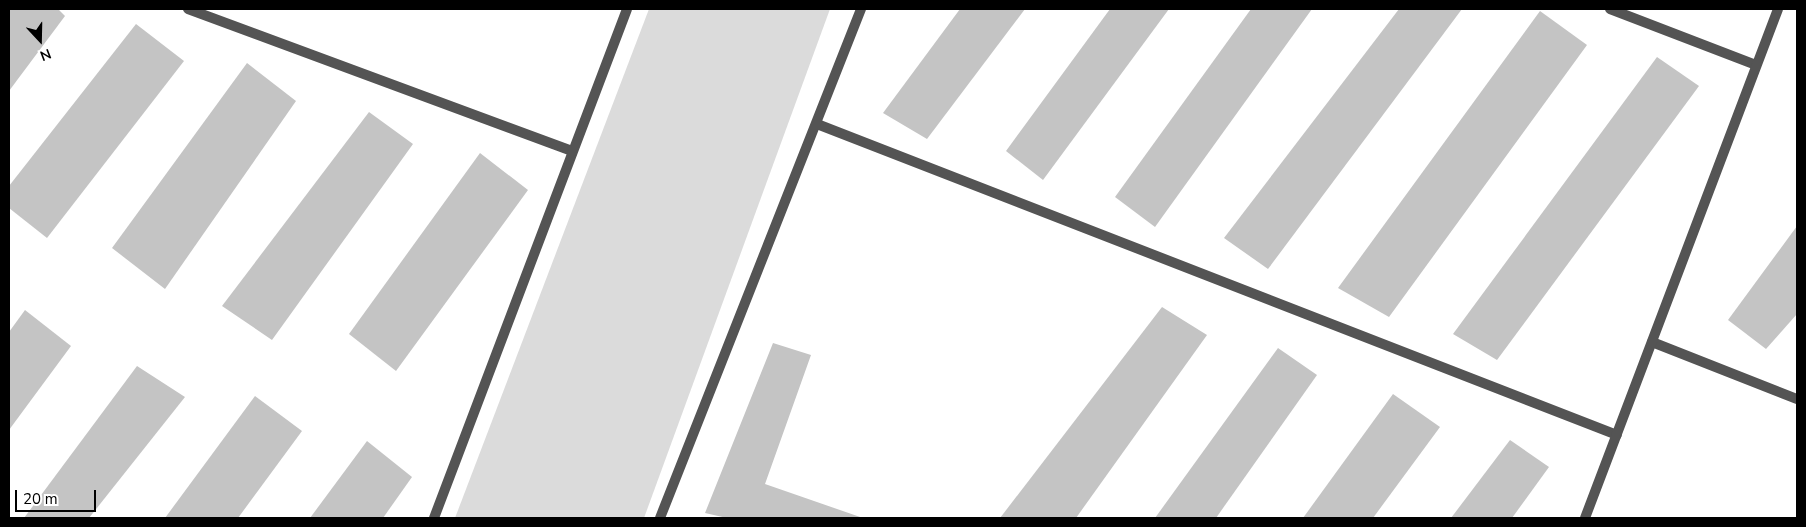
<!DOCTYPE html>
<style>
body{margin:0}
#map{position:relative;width:1806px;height:527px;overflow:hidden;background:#fff;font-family:"Nunito Sans",sans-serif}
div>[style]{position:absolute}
.green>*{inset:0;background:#dbdbdb}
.building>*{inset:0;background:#c4c4c4}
.street>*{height:10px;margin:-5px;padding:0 5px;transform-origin:5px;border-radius:5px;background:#545454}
span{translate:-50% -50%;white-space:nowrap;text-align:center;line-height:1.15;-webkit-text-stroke:4.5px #fff;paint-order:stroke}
.frame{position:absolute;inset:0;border:10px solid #000;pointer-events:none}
.north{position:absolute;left:15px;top:15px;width:50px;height:50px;-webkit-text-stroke:4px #fff;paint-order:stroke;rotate:159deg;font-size:14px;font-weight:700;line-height:20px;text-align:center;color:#000}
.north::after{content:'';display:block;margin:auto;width:18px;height:22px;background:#000;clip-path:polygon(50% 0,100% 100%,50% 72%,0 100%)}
.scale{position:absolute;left:15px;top:490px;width:81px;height:22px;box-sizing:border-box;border:2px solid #000;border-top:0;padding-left:6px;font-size:15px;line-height:18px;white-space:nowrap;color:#000;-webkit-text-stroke:4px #fff;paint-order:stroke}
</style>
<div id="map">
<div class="green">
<div style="clip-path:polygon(649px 9px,830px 9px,644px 518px,455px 518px)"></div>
</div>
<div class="building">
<div style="clip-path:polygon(9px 9px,58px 9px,65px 16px,9px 91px)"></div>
<div style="clip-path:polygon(960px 9px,1025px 9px,927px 139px,883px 113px)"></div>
<div style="clip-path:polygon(1110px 9px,1169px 9px,1043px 180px,1006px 151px)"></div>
<div style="clip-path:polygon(1251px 9px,1312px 9px,1155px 227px,1115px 197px)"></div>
<div style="clip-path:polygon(1399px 9px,1462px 9px,1268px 269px,1224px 238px)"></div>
<div style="clip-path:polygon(1540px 11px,1587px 45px,1389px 317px,1338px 288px)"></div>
<div style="clip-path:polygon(136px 24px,184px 61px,47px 238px,9px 208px,9px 186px)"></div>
<div style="clip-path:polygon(1657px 57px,1699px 86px,1497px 360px,1453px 334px)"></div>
<div style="clip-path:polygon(247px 63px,296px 101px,165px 289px,112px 248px)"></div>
<div style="clip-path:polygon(369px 112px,413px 144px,272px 340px,222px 306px)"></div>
<div style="clip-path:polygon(480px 153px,528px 190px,396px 371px,349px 334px)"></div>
<div style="clip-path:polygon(1797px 226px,1797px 314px,1766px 349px,1728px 320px)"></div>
<div style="clip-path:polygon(1162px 307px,1207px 335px,1076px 518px,1000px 518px)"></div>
<div style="clip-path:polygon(25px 310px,71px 346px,9px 430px,9px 332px)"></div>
<div style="clip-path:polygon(773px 343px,811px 355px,765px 484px,863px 518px,727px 518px,705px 513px)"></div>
<div style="clip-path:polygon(1278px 348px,1317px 375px,1216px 518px,1155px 518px)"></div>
<div style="clip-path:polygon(137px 366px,185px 397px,89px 518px,24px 518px)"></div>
<div style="clip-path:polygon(1393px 394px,1440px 427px,1373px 518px,1303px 518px)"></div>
<div style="clip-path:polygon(255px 396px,302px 431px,238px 518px,165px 518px)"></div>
<div style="clip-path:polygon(1510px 440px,1549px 467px,1512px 518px,1451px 518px)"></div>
<div style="clip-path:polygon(367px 441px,412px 477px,383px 518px,310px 518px)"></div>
</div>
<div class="street">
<div style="left:188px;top:9px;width:408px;rotate:20.3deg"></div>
<div style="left:1610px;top:9px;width:156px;rotate:21deg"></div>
<div style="left:817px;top:124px;width:858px;rotate:21.24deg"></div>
<div style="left:1652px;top:342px;width:156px;rotate:21.5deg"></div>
<div style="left:434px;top:518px;width:544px;rotate:-69.23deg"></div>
<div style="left:660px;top:518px;width:547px;rotate:-68.45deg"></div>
<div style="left:1585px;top:518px;width:544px;rotate:-69.23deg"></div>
</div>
<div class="frame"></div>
<div class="north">N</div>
<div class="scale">20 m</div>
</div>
